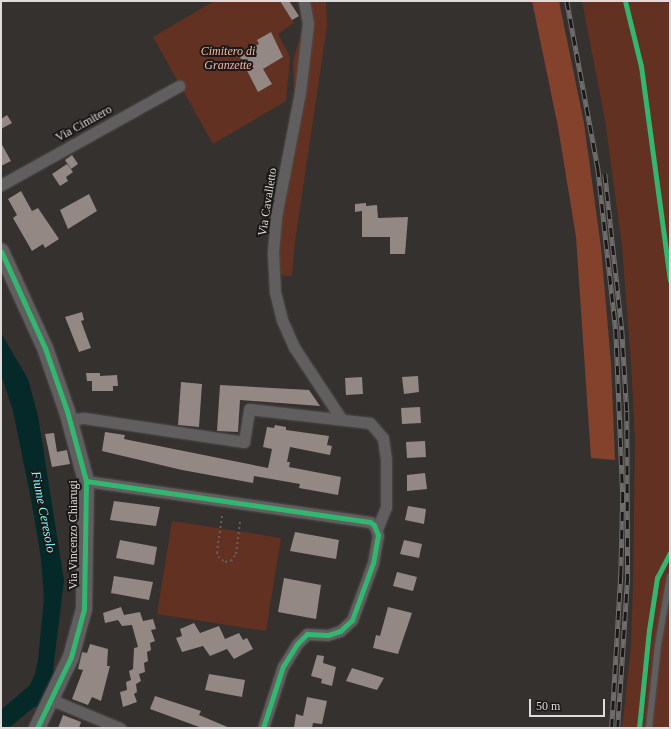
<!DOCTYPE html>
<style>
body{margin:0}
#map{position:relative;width:671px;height:729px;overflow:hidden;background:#34312f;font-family:Georgia,serif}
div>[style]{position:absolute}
.green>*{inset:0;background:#633121}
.forest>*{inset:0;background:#84412c}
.water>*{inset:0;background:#052829}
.building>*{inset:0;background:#948884}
.path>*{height:2px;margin-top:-1px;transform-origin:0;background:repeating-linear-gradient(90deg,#646160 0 2px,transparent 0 5px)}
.roads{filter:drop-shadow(0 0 1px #4f4c4b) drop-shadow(0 0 1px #4f4c4b)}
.lane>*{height:5.5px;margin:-2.75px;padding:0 2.75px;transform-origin:2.75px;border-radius:2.75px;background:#605e5e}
.street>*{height:11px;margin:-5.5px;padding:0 5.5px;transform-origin:5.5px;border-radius:5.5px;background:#605e5e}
.secondary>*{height:16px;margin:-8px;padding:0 8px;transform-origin:8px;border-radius:8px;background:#605e5e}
.rail>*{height:4.5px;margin-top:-2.25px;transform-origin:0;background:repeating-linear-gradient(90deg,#1b1918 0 9px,#706e6d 0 18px);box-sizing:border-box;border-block:1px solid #706e6d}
.cycleway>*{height:5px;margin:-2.5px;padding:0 2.5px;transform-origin:2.5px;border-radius:2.5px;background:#33b770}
span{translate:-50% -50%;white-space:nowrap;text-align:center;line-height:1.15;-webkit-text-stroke:4px #1b1918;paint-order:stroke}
.park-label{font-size:12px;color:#f8b6a1;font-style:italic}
.street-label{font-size:12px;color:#dfdbda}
.water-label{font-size:13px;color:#7efaff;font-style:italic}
.frame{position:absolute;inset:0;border:2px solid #dfdbda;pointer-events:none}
.scale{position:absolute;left:529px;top:699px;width:76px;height:18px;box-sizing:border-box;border:2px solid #dfdbda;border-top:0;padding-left:5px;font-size:12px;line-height:14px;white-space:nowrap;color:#dfdbda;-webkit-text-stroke:3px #1b1918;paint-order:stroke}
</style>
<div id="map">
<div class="green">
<div style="clip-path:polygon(214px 1px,290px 1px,299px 16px,292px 20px,294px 23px,278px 34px,290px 57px,286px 101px,213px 144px,153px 37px)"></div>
<div style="clip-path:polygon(298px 1px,326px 1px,327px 26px,295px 242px,292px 276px,277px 275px,276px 243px,295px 113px,293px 61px,306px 16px)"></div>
<div style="clip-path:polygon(582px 1px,670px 1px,670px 728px,622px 728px,631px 646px,633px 584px,635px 440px,631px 362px,622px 246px,605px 120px)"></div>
<div style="clip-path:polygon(172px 521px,281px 538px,266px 631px,157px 614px)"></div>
</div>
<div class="forest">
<div style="clip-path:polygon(532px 1px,559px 1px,584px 123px,601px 247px,611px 363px,615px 460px,591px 458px,576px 237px,558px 127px)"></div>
</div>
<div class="water">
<div style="clip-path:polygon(1px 333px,28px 379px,38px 416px,64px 580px,53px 670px,57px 674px,38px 707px,34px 707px,9px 728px,1px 728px,1px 710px,30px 685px,35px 674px,38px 660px,44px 599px,41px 558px,31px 499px,13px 411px,1px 374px)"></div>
</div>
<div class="building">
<div style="clip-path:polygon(280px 1px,289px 1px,299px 16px,292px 20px)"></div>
<div style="clip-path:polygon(271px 32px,283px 57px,263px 69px,272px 84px,258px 92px,239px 55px,259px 44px,257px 40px)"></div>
<div style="clip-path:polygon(7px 115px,12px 123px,1px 129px,1px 119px)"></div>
<div style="clip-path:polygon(1px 143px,11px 161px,1px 166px)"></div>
<div style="clip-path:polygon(72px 155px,78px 164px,71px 169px,65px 160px)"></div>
<div style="clip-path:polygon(67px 164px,73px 172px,66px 177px,68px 181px,60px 186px,52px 174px)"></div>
<div style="clip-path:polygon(21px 191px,32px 211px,38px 208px,59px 239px,45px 248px,43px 244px,32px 251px,13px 218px,17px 215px,8px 199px)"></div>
<div style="clip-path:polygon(89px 194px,97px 211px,68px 229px,60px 210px)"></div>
<div style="clip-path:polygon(366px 203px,366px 206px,377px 205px,378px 218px,408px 217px,405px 254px,390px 254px,390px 237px,362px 237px,362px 211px,355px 212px,355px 204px)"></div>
<div style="clip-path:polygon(82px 312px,84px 320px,81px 321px,91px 348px,79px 352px,65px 317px)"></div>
<div style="clip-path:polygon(86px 373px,100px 373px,100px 376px,117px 375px,118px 386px,113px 386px,113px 391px,92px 391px,92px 381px,87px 381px)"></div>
<div style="clip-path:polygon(418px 376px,419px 392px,404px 394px,402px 377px)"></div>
<div style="clip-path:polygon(362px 377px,363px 394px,346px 395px,345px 378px)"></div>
<div style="clip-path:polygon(181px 382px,202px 384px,199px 427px,178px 425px)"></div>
<div style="clip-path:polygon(220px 385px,309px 390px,320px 406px,240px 400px,238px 432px,217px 431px)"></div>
<div style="clip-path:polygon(420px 407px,421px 423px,402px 424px,401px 408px)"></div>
<div style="clip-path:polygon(275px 425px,286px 427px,286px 430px,329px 436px,327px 445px,332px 446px,330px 455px,290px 447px,287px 462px,290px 462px,289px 467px,341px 477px,338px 495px,299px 488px,300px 484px,254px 476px,253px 483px,182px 470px,102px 451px,105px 432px,125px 435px,124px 439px,268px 468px,272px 449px,263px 447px,267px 427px,274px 428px)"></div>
<div style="clip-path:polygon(54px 433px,57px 452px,67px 450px,70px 464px,52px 467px,45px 434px)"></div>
<div style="clip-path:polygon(425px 441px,426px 457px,407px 458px,406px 442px)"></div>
<div style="clip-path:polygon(425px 473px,427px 489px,407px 491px,407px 475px)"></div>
<div style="clip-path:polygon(114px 501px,160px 507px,156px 526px,110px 520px)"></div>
<div style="clip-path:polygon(408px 506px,426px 509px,424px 524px,405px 520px)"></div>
<div style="clip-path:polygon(295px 532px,339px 540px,336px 559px,290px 551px)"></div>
<div style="clip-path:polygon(120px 540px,157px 547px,154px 565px,116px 558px)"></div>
<div style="clip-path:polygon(404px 540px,422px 544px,419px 558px,400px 554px)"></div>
<div style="clip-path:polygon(397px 572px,417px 577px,413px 591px,393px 586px)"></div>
<div style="clip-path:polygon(114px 576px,153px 582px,149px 600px,111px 593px)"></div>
<div style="clip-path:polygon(284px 578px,321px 585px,316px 619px,278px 612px)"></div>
<div style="clip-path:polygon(121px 607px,124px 615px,140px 612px,143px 621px,153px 619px,156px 629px,151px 630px,155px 641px,150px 643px,151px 650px,147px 652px,148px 661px,144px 663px,145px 672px,139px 674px,141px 681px,136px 684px,137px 692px,134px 694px,137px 702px,123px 707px,120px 692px,127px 690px,126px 682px,131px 680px,129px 671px,133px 669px,134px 648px,138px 647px,132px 625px,122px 626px,118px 620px,105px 623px,103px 613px)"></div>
<div style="clip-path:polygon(388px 607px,412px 613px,398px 654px,373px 648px,376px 635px,380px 636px)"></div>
<div style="clip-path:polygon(194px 623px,200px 633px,219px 626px,225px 639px,239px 633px,243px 640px,247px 638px,253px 649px,234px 659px,227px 649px,210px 656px,203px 646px,182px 652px,176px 638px,182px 636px,180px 629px)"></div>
<div style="clip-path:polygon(90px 644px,108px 649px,107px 666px,110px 666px,101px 701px,92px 697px,88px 705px,72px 699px,83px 670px,78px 669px,82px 652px,87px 653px)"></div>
<div style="clip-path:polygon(317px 655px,324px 656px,323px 663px,336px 667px,332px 686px,321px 683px,322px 679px,311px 676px)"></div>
<div style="clip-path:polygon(352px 668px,384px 678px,377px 690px,346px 681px)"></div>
<div style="clip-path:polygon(209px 674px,245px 680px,242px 697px,205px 690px)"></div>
<div style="clip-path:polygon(155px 696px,201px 711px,199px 715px,230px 728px,202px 728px,150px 709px)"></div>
<div style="clip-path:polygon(307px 697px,327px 701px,322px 724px,313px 723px,312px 728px,294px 728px,296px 714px,303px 716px)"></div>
<div style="clip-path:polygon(63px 715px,81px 722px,79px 728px,58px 728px)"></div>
</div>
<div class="path">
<div style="left:222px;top:516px;width:36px;rotate:98deg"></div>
<div style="left:217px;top:552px;width:5px;rotate:79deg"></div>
<div style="left:218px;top:557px;width:9px;rotate:36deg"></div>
<div style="left:225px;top:562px;width:6px;rotate:-9deg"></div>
<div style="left:231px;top:561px;width:9px;rotate:-54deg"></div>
<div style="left:236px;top:554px;width:35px;rotate:-83deg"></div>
</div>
<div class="roads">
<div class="lane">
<div style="left:649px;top:728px;width:83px;rotate:-83.8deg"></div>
<div style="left:658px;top:645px;width:69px;rotate:-80deg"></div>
</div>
<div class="street">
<div style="left:304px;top:1px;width:23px;rotate:80deg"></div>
<div style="left:308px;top:24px;width:68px;rotate:96.7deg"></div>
<div style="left:300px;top:92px;width:127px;rotate:100.9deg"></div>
<div style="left:276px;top:217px;width:37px;rotate:95deg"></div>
<div style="left:273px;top:254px;width:38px;rotate:87deg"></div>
<div style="left:275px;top:292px;width:29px;rotate:76deg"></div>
<div style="left:282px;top:320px;width:30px;rotate:66deg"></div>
<div style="left:294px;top:347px;width:84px;rotate:56.7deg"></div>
<div style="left:1px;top:185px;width:204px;rotate:-29.1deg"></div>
<div style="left:69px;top:420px;width:15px;rotate:-8deg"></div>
<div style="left:84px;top:418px;width:162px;rotate:8.5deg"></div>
<div style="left:244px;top:442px;width:33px;rotate:-81deg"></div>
<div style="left:249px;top:409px;width:122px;rotate:6.6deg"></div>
<div style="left:370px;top:423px;width:20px;rotate:49deg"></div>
<div style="left:383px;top:438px;width:22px;rotate:82deg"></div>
<div style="left:386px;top:460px;width:47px;rotate:90deg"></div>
<div style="left:386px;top:507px;width:24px;rotate:112deg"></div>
<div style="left:86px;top:481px;width:287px;rotate:8.2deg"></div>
<div style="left:370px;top:522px;width:5px;rotate:37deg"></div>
<div style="left:374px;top:525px;width:11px;rotate:68deg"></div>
<div style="left:378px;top:535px;width:28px;rotate:100deg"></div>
<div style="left:373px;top:563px;width:61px;rotate:110.2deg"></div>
<div style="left:352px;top:620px;width:16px;rotate:137deg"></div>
<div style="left:340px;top:631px;width:13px;rotate:162deg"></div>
<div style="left:328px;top:635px;width:21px;rotate:-177deg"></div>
<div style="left:307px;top:634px;width:14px;rotate:135deg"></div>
<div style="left:297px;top:644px;width:26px;rotate:122deg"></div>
<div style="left:283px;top:666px;width:65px;rotate:107.9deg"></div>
<div style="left:52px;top:700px;width:74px;rotate:22.4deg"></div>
</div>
<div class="secondary">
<div style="left:1px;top:251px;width:107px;rotate:65.6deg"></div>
<div style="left:45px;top:348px;width:67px;rotate:70.8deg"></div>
<div style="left:67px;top:411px;width:73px;rotate:74.8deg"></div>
<div style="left:86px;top:481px;width:128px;rotate:90.9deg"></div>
<div style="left:84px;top:609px;width:50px;rotate:105.2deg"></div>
<div style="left:71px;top:657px;width:79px;rotate:115.6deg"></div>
</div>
</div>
<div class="rail">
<div style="left:567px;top:1px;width:170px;rotate:79.5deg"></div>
<div style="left:598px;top:168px;width:163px;rotate:83.7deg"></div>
<div style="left:616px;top:330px;width:164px;rotate:87.6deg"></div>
<div style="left:623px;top:494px;width:81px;rotate:91.4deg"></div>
<div style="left:621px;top:575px;width:153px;rotate:93.4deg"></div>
<div style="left:605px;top:174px;width:157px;rotate:83.8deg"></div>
<div style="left:622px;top:330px;width:82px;rotate:86.5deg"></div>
<div style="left:627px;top:412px;width:164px;rotate:89.7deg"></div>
<div style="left:628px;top:576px;width:151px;rotate:93.8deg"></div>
</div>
<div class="cycleway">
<div style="left:625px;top:1px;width:67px;rotate:76.2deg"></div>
<div style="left:641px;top:66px;width:216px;rotate:82.3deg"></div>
<div style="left:1px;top:251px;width:107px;rotate:65.6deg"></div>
<div style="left:45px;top:348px;width:67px;rotate:70.8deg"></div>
<div style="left:67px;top:411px;width:73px;rotate:74.8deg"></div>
<div style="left:86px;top:481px;width:128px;rotate:90.9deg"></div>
<div style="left:84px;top:609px;width:50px;rotate:105.2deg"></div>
<div style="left:71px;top:657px;width:79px;rotate:115.6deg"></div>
<div style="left:86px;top:481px;width:287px;rotate:8.2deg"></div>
<div style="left:370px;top:522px;width:5px;rotate:37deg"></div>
<div style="left:374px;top:525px;width:11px;rotate:68deg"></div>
<div style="left:378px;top:535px;width:28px;rotate:100deg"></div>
<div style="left:373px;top:563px;width:61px;rotate:110.2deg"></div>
<div style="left:352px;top:620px;width:16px;rotate:137deg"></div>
<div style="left:340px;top:631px;width:13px;rotate:162deg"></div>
<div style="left:328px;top:635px;width:21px;rotate:-177deg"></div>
<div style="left:307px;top:634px;width:14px;rotate:135deg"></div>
<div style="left:297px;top:644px;width:26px;rotate:122deg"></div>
<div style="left:283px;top:666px;width:65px;rotate:107.9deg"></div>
<div style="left:639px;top:728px;width:99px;rotate:-84.2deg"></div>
<div style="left:649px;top:630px;width:53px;rotate:-81.3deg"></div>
<div style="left:657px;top:578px;width:28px;rotate:-63deg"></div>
</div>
<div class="park-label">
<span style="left:228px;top:59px">Cimitero di<br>Granzette</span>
</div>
<div class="street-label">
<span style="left:84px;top:124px;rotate:-29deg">Via Cimitero</span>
<span style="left:268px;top:202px;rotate:-81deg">Via Cavalletto</span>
<span style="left:74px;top:535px;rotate:-90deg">Via Vincenzo Chiarugi</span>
</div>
<div class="water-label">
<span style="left:43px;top:512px;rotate:79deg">Fiume Ceresolo</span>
</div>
<div class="frame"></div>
<div class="scale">50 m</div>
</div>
